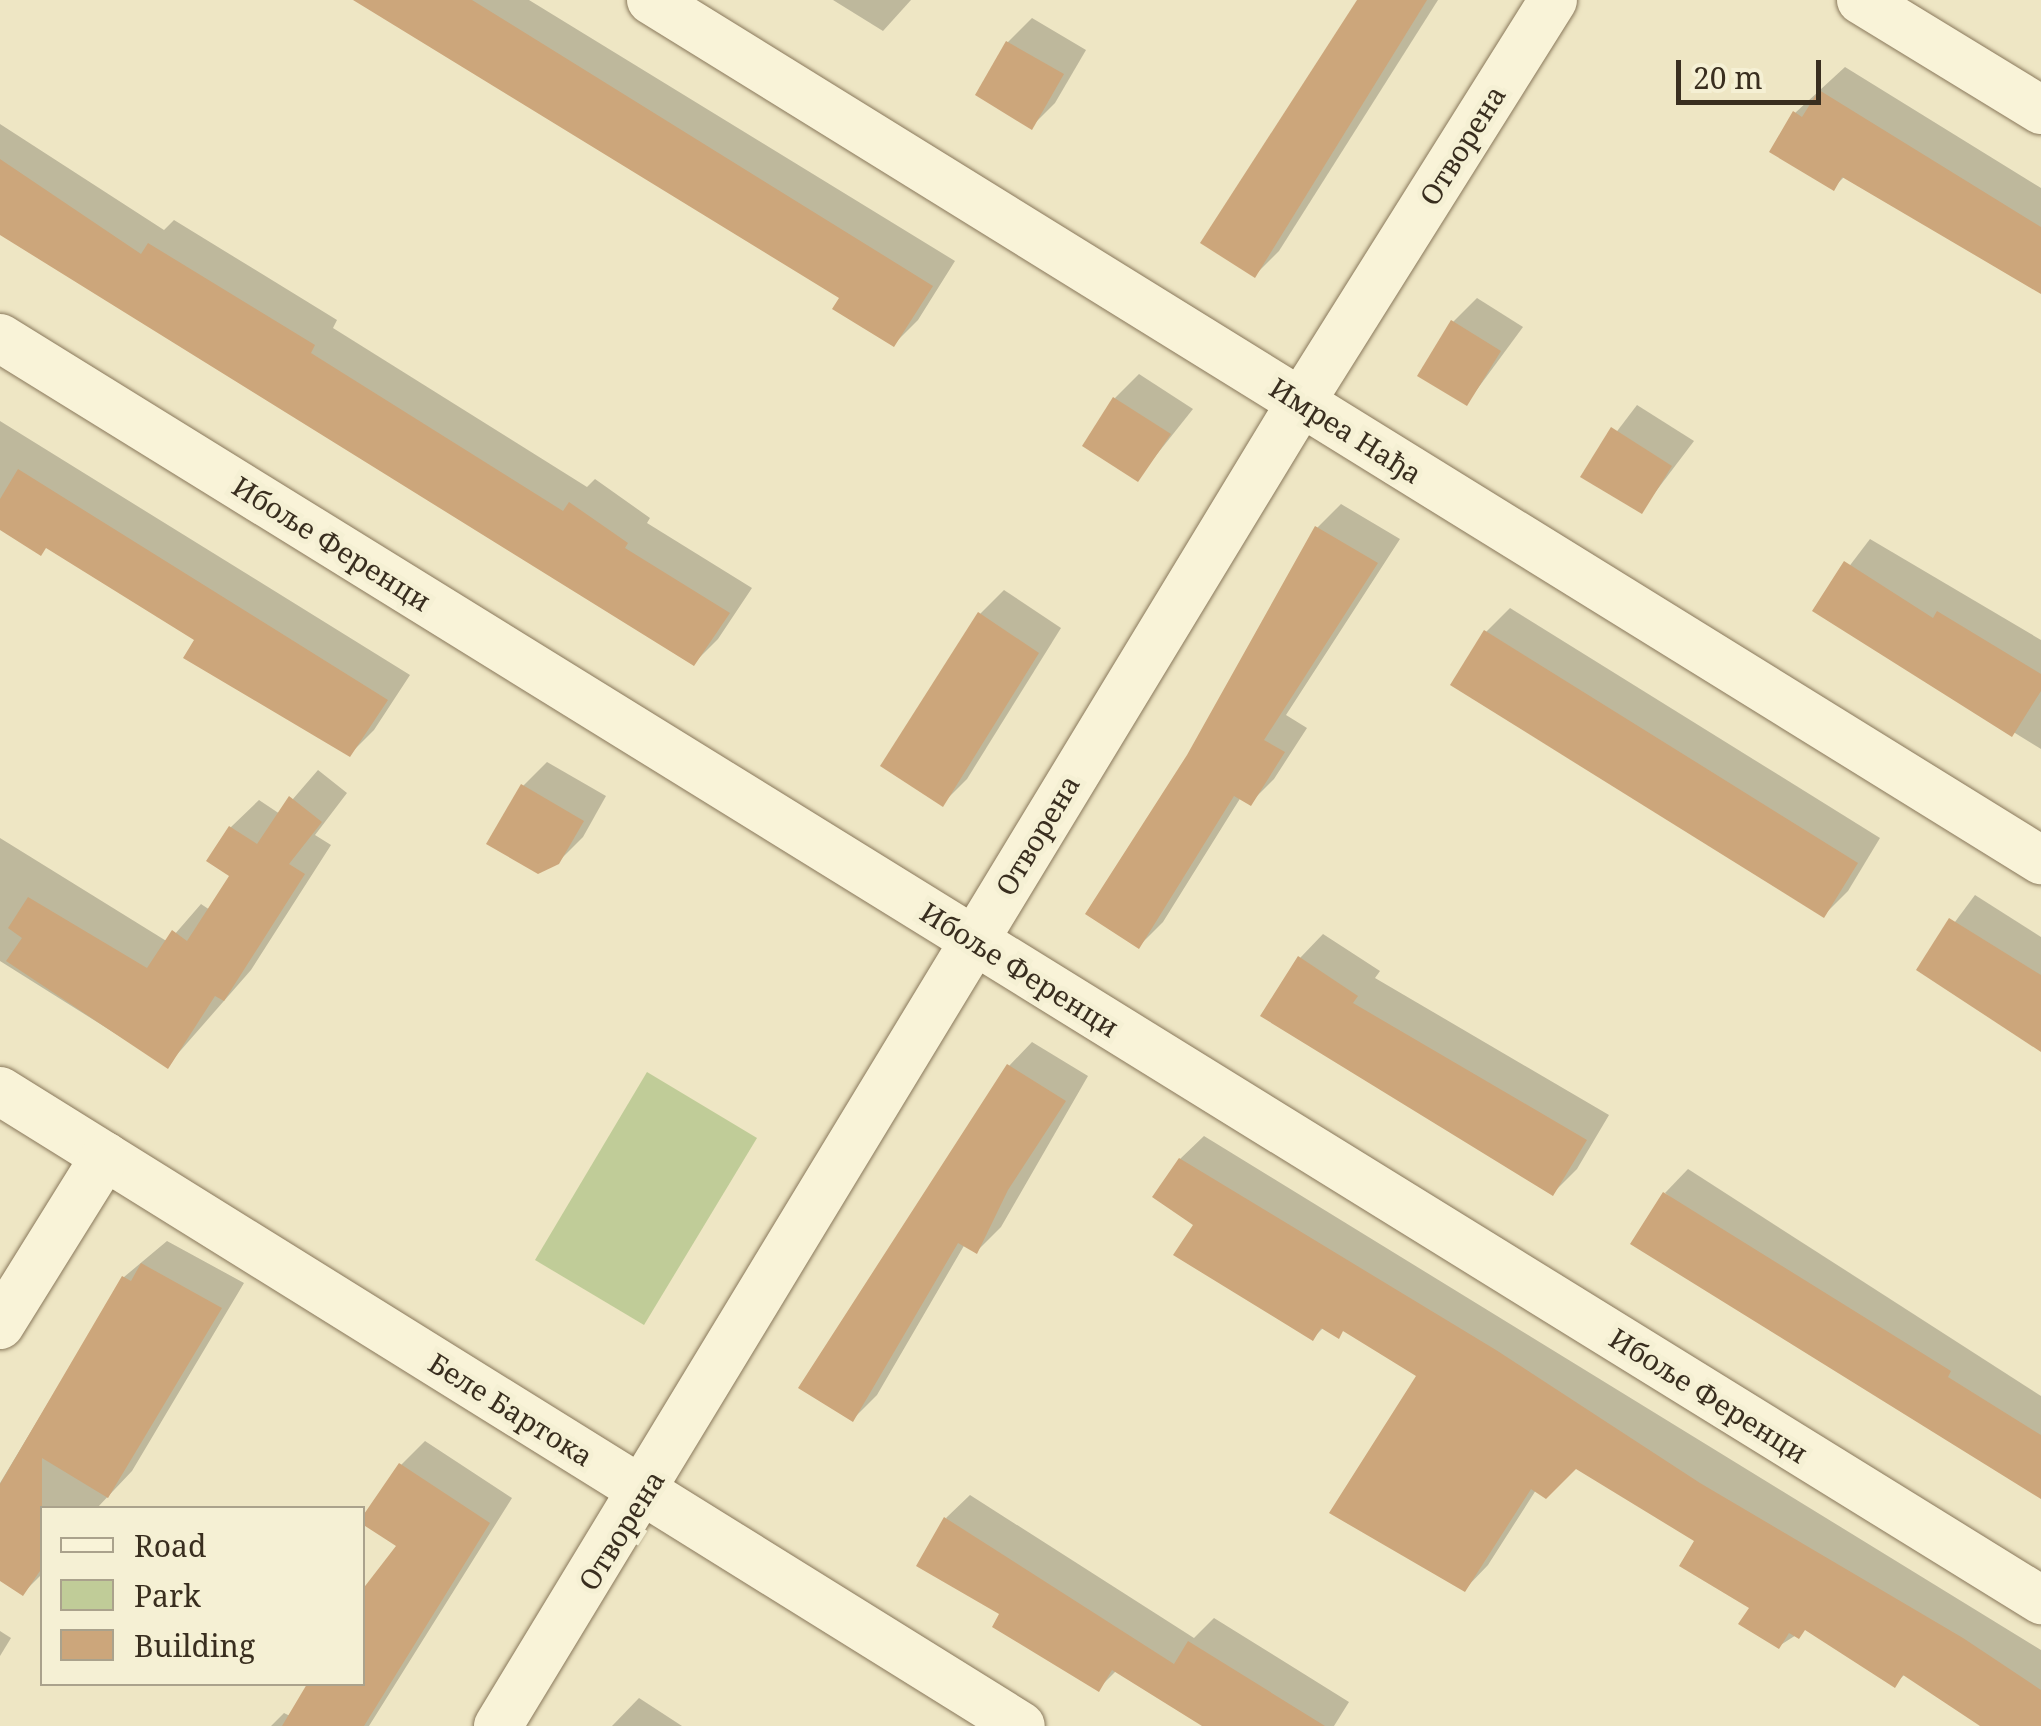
<!DOCTYPE html>
<meta charset="utf-8">
<style>
body{margin:0}
#map{position:relative;width:2041px;height:1726px;overflow:hidden;background:#eee6c4;font-family:"Noto Serif",serif}
div>[style]{position:absolute}
.green>*{inset:0;background:#c0cc98}
.shadow>*{inset:0;background:#0003}
.building>*{inset:0;background:#cca67b}
.roads{filter:drop-shadow(0 0 2px #89785b) drop-shadow(0 0 2px #89785b)}
.minor>*{height:48px;margin:-24px;padding:0 24px;transform-origin:24px;border-radius:24px;background:#f9f3d8}
span{translate:-50% -50%;white-space:nowrap;text-align:center;line-height:1.15;-webkit-text-stroke:10px #f5f0d4;paint-order:stroke}
.street-label{font-size:28px;color:#392e1f}
.legend{position:absolute;left:40px;top:1506px;width:325px;height:180px;box-sizing:border-box;background:#f5f0d4;border:2px solid #aaa28c;margin:0;padding:12px 18px;list-style:none;font-size:30px;color:#392e1f}
.legend li{display:flex;align-items:center;gap:20px;height:50px}
.legend b{width:50px;border:2px solid #aaa28c}
.scale{position:absolute;left:1676px;top:60px;width:145px;height:45px;box-sizing:border-box;border:5px solid #392e1f;border-top:0;padding-left:12px;font-size:30px;line-height:35px;white-space:nowrap;color:#392e1f;-webkit-text-stroke:8px #f5f0d4;paint-order:stroke}
</style>
<div id="map">
<div class="green">
<div style="clip-path:polygon(647px 1072px,757px 1138px,644px 1325px,535px 1260px)"></div>
</div>
<div class="shadow">
<div style="clip-path:polygon(356px 0,529px 0,955px 261px,918px 320px,894px 344px,842px 297px)"></div>
<div style="clip-path:polygon(833px 0,911px 0,883px 31px)"></div>
<div style="clip-path:polygon(1360px 0,1438px 0,1279px 251px,1255px 275px)"></div>
<div style="clip-path:polygon(1032px 18px,1086px 50px,1055px 103px,1031px 127px,979px 94px,1008px 42px)"></div>
<div style="clip-path:polygon(1845px 67px,2041px 188px,2041px 293px,1845px 176px,1833px 188px,1795px 113px)"></div>
<div style="clip-path:polygon(0 124px,164px 230px,174px 220px,337px 320px,333px 328px,587px 487px,595px 479px,650px 518px,647px 523px,752px 588px,718px 639px,694px 663px,0 231px)"></div>
<div style="clip-path:polygon(1477px 298px,1523px 327px,1467px 403px,1453px 322px)"></div>
<div style="clip-path:polygon(1139px 374px,1193px 409px,1138px 478px,1115px 398px)"></div>
<div style="clip-path:polygon(1637px 405px,1694px 441px,1641px 511px,1583px 476px)"></div>
<div style="clip-path:polygon(0 421px,410px 675px,374px 730px,350px 754px,198px 639px,47px 546px,0 528px)"></div>
<div style="clip-path:polygon(1341px 504px,1400px 539px,1286px 715px,1307px 728px,1274px 779px,1250px 803px,1241px 797px,1163px 922px,1139px 946px,1189px 756px,1317px 528px)"></div>
<div style="clip-path:polygon(1870px 539px,2041px 640px,2041px 749px,1816px 610px)"></div>
<div style="clip-path:polygon(1004px 590px,1061px 628px,967px 779px,943px 803px,980px 614px)"></div>
<div style="clip-path:polygon(1510px 608px,1880px 838px,1848px 891px,1824px 915px,1486px 632px)"></div>
<div style="clip-path:polygon(547px 762px,606px 796px,583px 837px,558px 862px,523px 786px)"></div>
<div style="clip-path:polygon(318px 770px,347px 793px,315px 835px,331px 845px,251px 970px,167px 1066px,0 961px,0 838px,168px 942px,201px 904px,210px 910px,232px 875px,231px 827px,259px 800px,280px 814px)"></div>
<div style="clip-path:polygon(1975px 895px,2041px 937px,2041px 1047px,1920px 969px)"></div>
<div style="clip-path:polygon(1323px 934px,1380px 971px,1375px 978px,1609px 1115px,1577px 1169px,1553px 1193px,1300px 958px)"></div>
<div style="clip-path:polygon(1032px 1042px,1088px 1076px,1001px 1227px,977px 1251px,965px 1244px,877px 1395px,853px 1419px,1009px 1066px)"></div>
<div style="clip-path:polygon(1204px 1136px,2041px 1650px,2041px 1726px,1985px 1726px,1906px 1673px,1894px 1685px,1807px 1628px,1779px 1646px,1698px 1540px,1576px 1466px,1536px 1490px,1488px 1565px,1465px 1589px,1419px 1376px,1344px 1329px,1324px 1327px,1313px 1338px,1196px 1224px,1180px 1159px)"></div>
<div style="clip-path:polygon(1688px 1169px,2041px 1396px,2041px 1497px,1665px 1193px)"></div>
<div style="clip-path:polygon(167px 1241px,244px 1283px,132px 1471px,97px 1508px,42px 1508px,42px 1574px,23px 1593px,0 1578px,0 1483px,124px 1277px)"></div>
<div style="clip-path:polygon(425px 1441px,512px 1498px,369px 1726px,271px 1726px,284px 1713px,290px 1716px,308px 1684px,362px 1684px,400px 1545px,401px 1465px)"></div>
<div style="clip-path:polygon(970px 1495px,1194px 1638px,1214px 1618px,1349px 1702px,1334px 1726px,1207px 1726px,1117px 1670px,1098px 1689px,1003px 1614px,946px 1518px)"></div>
<div style="clip-path:polygon(0 1631px,11px 1638px,0 1656px)"></div>
<div style="clip-path:polygon(639px 1698px,682px 1726px,612px 1726px)"></div>
</div>
<div class="building">
<div style="clip-path:polygon(353px 0,472px 0,933px 286px,894px 347px,832px 309px,839px 298px)"></div>
<div style="clip-path:polygon(1357px 0,1427px 0,1255px 278px,1200px 243px)"></div>
<div style="clip-path:polygon(1006px 41px,1064px 74px,1032px 130px,975px 95px)"></div>
<div style="clip-path:polygon(1819px 90px,2041px 227px,2041px 294px,1842px 177px,1834px 191px,1769px 152px,1793px 111px,1802px 117px)"></div>
<div style="clip-path:polygon(0 159px,141px 254px,148px 243px,315px 345px,311px 353px,563px 511px,569px 502px,628px 543px,625px 548px,730px 613px,694px 666px,0 235px)"></div>
<div style="clip-path:polygon(1451px 320px,1501px 351px,1467px 406px,1417px 376px)"></div>
<div style="clip-path:polygon(1113px 397px,1171px 434px,1138px 482px,1082px 446px)"></div>
<div style="clip-path:polygon(1611px 427px,1672px 466px,1642px 514px,1580px 477px)"></div>
<div style="clip-path:polygon(18px 469px,388px 700px,350px 757px,183px 658px,194px 640px,46px 548px,41px 556px,0 530px,0 499px)"></div>
<div style="clip-path:polygon(1315px 526px,1378px 563px,1264px 740px,1285px 752px,1251px 806px,1234px 796px,1139px 949px,1085px 914px,1187px 755px)"></div>
<div style="clip-path:polygon(1844px 561px,1933px 618px,1937px 611px,2041px 674px,2041px 691px,2012px 737px,1812px 611px)"></div>
<div style="clip-path:polygon(978px 612px,1039px 653px,943px 807px,880px 766px)"></div>
<div style="clip-path:polygon(1484px 630px,1858px 863px,1824px 918px,1450px 685px)"></div>
<div style="clip-path:polygon(521px 784px,584px 821px,559px 864px,538px 874px,486px 844px)"></div>
<div style="clip-path:polygon(289px 796px,322px 822px,289px 864px,305px 874px,224px 1001px,215px 996px,168px 1069px,6px 961px,22px 938px,8px 928px,28px 897px,147px 968px,172px 930px,187px 941px,229px 876px,206px 861px,229px 826px,257px 844px)"></div>
<div style="clip-path:polygon(1949px 918px,2041px 975px,2041px 1052px,1916px 970px)"></div>
<div style="clip-path:polygon(1298px 956px,1358px 996px,1353px 1003px,1587px 1140px,1553px 1196px,1260px 1016px)"></div>
<div style="clip-path:polygon(1007px 1064px,1066px 1101px,1008px 1190px,977px 1254px,958px 1243px,853px 1422px,798px 1388px)"></div>
<div style="clip-path:polygon(1179px 1158px,1496px 1350px,1700px 1483px,1963px 1638px,2041px 1690px,2041px 1726px,1980px 1726px,1903px 1675px,1895px 1688px,1805px 1630px,1799px 1639px,1789px 1633px,1779px 1649px,1738px 1624px,1749px 1608px,1679px 1566px,1694px 1541px,1576px 1469px,1546px 1499px,1531px 1489px,1465px 1592px,1329px 1513px,1416px 1376px,1343px 1331px,1339px 1339px,1321px 1328px,1313px 1341px,1173px 1255px,1193px 1225px,1152px 1197px)"></div>
<div style="clip-path:polygon(1663px 1192px,1951px 1371px,1948px 1377px,2041px 1435px,2041px 1499px,1630px 1244px)"></div>
<div style="clip-path:polygon(141px 1263px,222px 1308px,108px 1498px,42px 1458px,42px 1568px,23px 1596px,0 1581px,0 1484px,122px 1276px,131px 1281px)"></div>
<div style="clip-path:polygon(399px 1463px,490px 1523px,364px 1726px,282px 1726px,307px 1684px,362px 1684px,362px 1590px,396px 1546px,362px 1524px,362px 1517px)"></div>
<div style="clip-path:polygon(944px 1517px,1174px 1664px,1188px 1641px,1325px 1726px,1202px 1726px,1112px 1670px,1099px 1692px,992px 1627px,999px 1614px,916px 1566px)"></div>
</div>
<div class="roads">
<div class="minor">
<div style="left:651px;top:0;width:1635px;rotate:31.75deg"></div>
<div style="left:1861px;top:0;width:211px;rotate:31.4deg"></div>
<div style="left:0;top:338px;width:2400px;rotate:31.73deg"></div>
<div style="left:0;top:1091px;width:1202px;rotate:31.88deg"></div>
<div style="left:0;top:1325px;width:199px;rotate:-58.1deg"></div>
<div style="left:498px;top:1726px;width:1548px;rotate:-58.76deg"></div>
<div style="left:1301px;top:402px;width:474px;rotate:-57.9deg"></div>
</div>
</div>
<div class="street-label">
<span style="left:1462px;top:145px;rotate:-58deg">Отворена</span>
<span style="left:1346px;top:430px;rotate:32deg">Имреа Нађа</span>
<span style="left:332px;top:543px;rotate:32deg">Ибоље Ференци</span>
<span style="left:1037px;top:835px;rotate:-59deg">Отворена</span>
<span style="left:1020px;top:969px;rotate:32deg">Ибоље Ференци</span>
<span style="left:1709px;top:1395px;rotate:32deg">Ибоље Ференци</span>
<span style="left:511px;top:1409px;rotate:32deg">Беле Бартока</span>
<span style="left:621px;top:1530px;rotate:-58deg">Отворена</span>
</div>
<ul class="legend">
<li><b style="height:12px;background:#f9f3d8"></b>Road</li>
<li><b style="height:28px;background:#c0cc98"></b>Park</li>
<li><b style="height:28px;background:#cca67b"></b>Building</li>
</ul>
<div class="scale">20 m</div>
</div>
